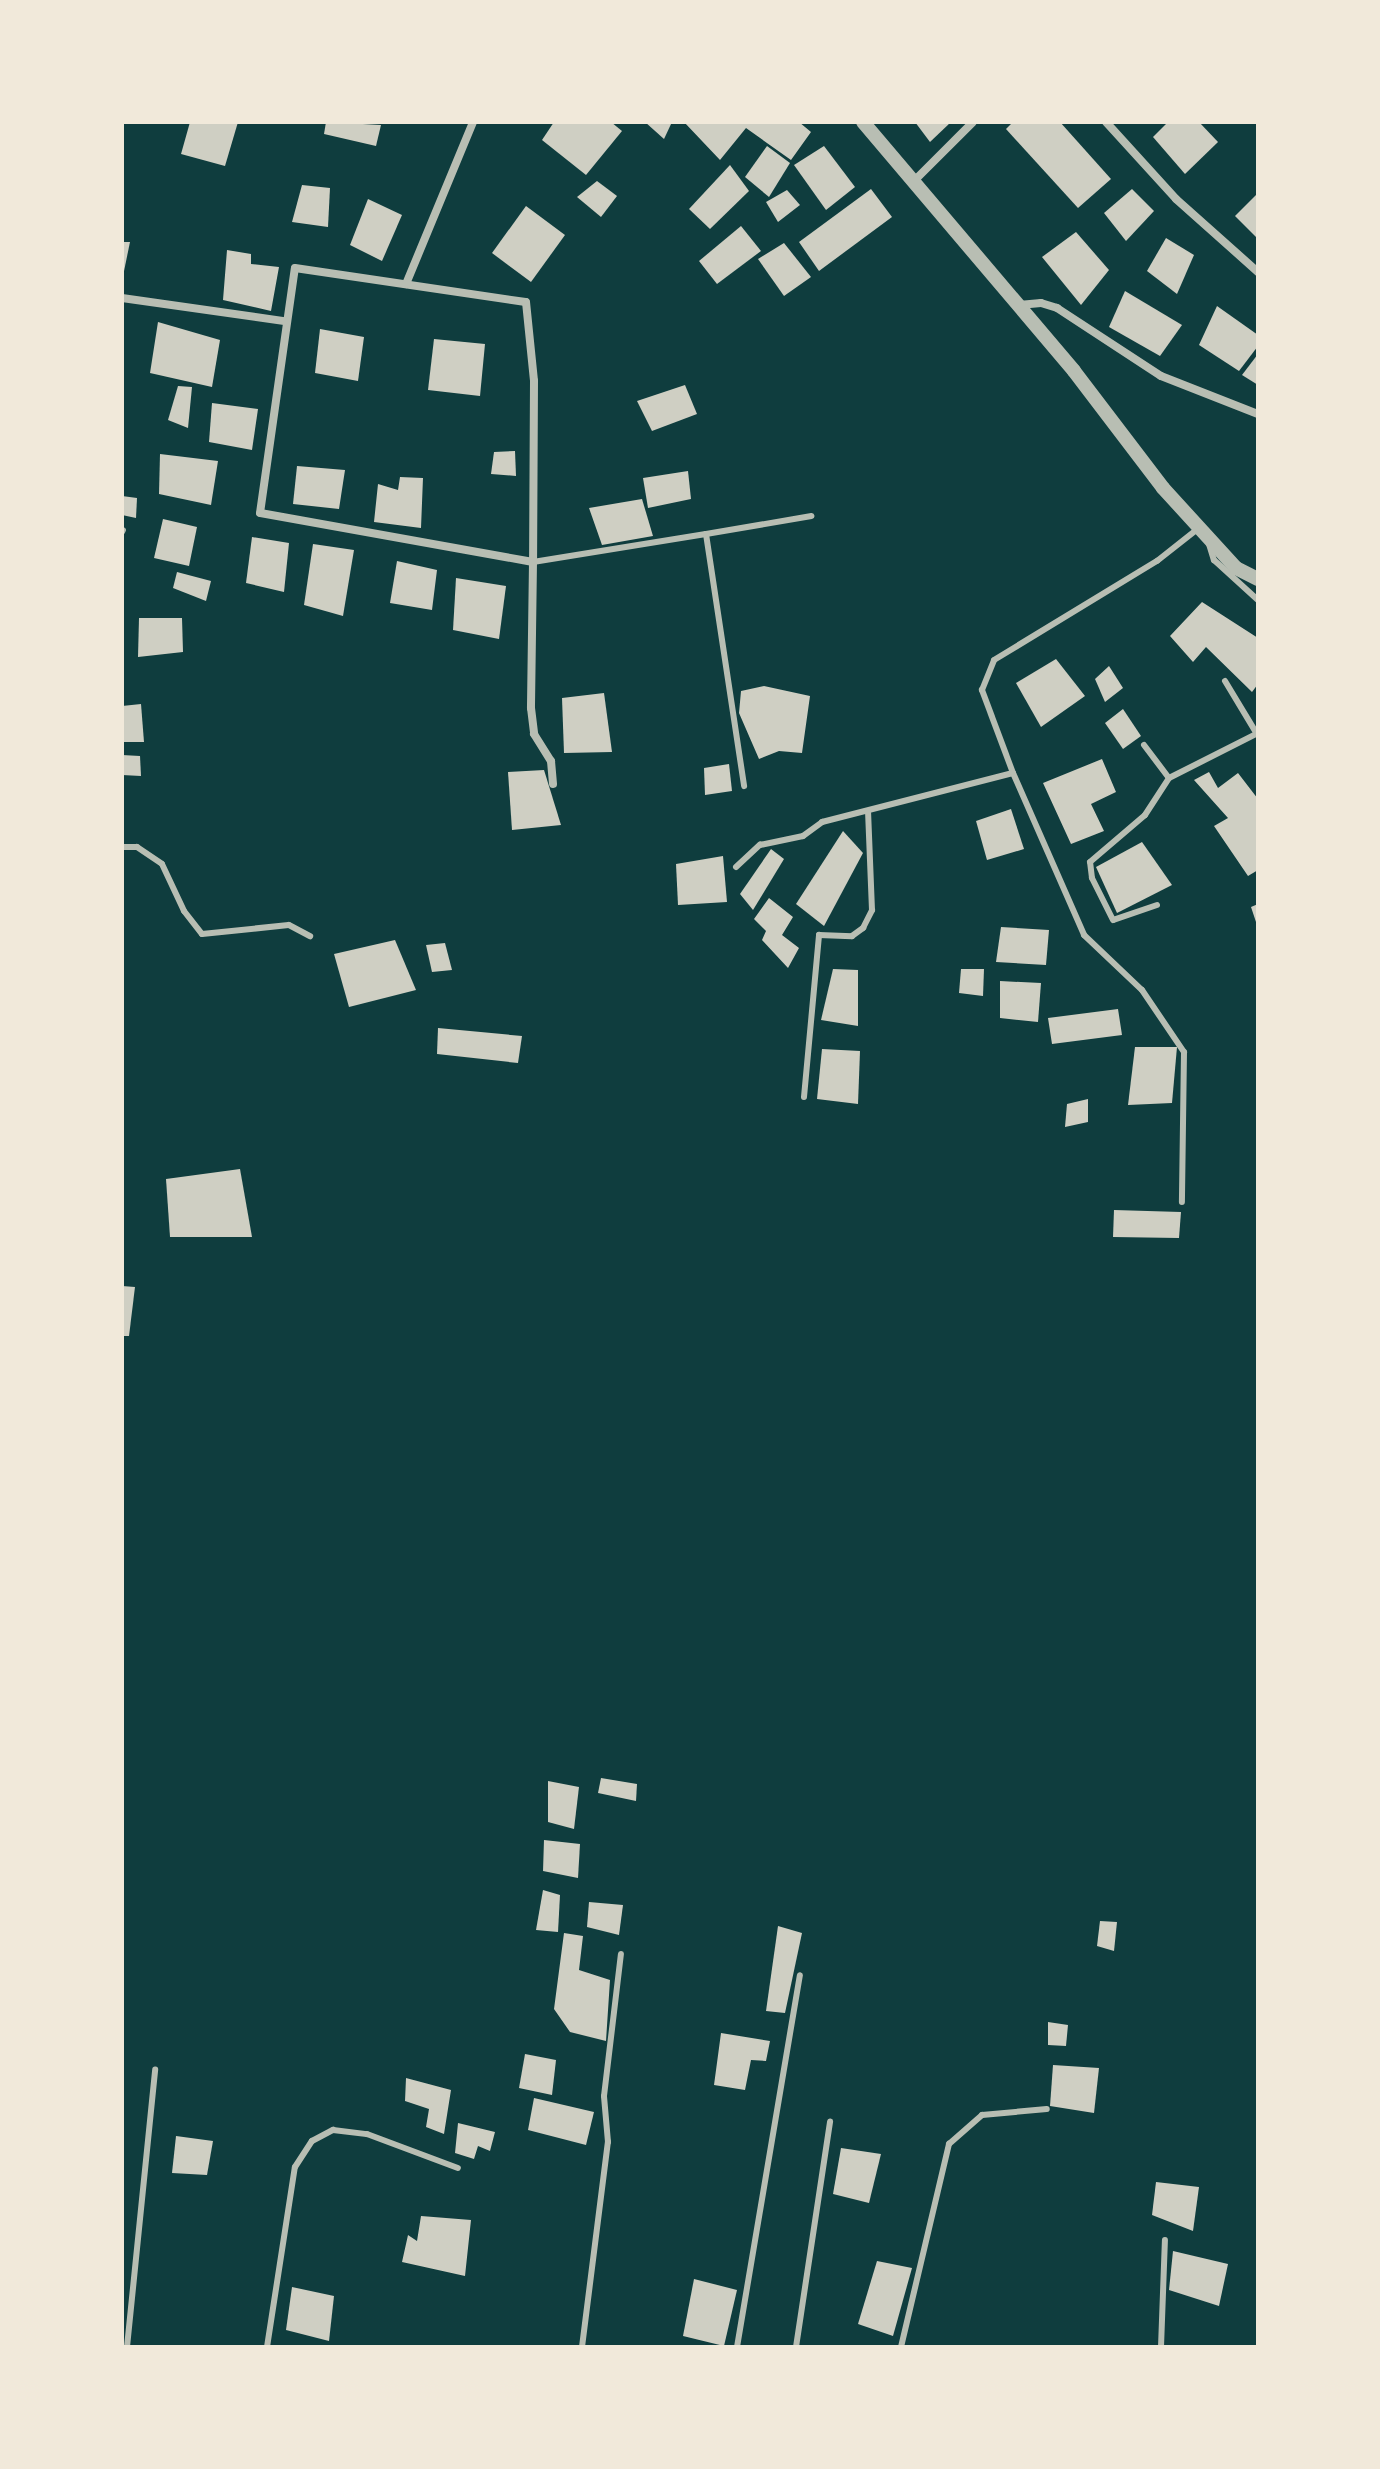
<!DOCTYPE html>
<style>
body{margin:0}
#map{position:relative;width:1380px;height:2469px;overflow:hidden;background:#0f3d3e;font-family:Mulish,sans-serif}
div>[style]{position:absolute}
.building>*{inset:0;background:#cfcfc3}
.service>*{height:6px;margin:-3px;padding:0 3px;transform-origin:3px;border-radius:3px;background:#b8beb3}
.minor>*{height:8px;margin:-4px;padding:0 4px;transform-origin:4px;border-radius:4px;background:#b8beb3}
.tertiary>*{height:14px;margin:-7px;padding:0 7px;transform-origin:7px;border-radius:7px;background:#b8beb3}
span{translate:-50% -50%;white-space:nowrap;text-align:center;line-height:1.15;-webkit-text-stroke:6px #f1e9da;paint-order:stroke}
.frame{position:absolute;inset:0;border:124px solid #f1e9da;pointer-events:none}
</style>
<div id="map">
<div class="building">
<div style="clip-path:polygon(190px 122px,238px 122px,225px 166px,181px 154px)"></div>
<div style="clip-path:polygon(326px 122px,381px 125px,376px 146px,324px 134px)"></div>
<div style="clip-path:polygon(554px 122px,611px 122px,622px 131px,586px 175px,542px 140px)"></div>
<div style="clip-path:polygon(645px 122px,672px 122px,664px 139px)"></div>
<div style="clip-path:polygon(684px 122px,799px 122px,811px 132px,791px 160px,746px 128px,720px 160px)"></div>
<div style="clip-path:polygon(915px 122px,951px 122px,930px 142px)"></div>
<div style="clip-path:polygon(1013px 122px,1060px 122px,1111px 179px,1078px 208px,1006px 129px)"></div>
<div style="clip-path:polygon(1168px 122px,1199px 122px,1218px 142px,1185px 174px,1153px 137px)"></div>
<div style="clip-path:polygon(767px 146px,790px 163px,769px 197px,745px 177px)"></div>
<div style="clip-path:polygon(824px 146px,855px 187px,826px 210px,794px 165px)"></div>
<div style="clip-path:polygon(730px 165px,749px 191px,710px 229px,689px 209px)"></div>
<div style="clip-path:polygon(597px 181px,617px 196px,601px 217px,577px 197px)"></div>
<div style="clip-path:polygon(302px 185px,330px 188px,328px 227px,292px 222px)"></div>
<div style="clip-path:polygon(871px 189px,892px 217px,819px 271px,799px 242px)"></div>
<div style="clip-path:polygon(1132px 189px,1154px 211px,1126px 241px,1104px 213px)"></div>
<div style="clip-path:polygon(787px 190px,800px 205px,778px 222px,766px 202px)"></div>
<div style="clip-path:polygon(1258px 193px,1258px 239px,1235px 216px)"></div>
<div style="clip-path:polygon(368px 199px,402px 215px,382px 261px,350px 245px)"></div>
<div style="clip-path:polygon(526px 206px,565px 235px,531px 282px,492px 253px)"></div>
<div style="clip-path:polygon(741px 226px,761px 251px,717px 284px,699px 261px)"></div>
<div style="clip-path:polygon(1076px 232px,1109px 270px,1081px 305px,1042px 257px)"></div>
<div style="clip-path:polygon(1166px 238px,1194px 255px,1177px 294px,1147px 271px)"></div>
<div style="clip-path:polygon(122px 242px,130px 242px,123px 276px,122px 276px)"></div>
<div style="clip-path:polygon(784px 243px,811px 277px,784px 296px,758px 259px)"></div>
<div style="clip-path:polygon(227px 250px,251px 254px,251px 264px,279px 267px,271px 311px,223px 300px)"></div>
<div style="clip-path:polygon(1125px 291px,1182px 325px,1160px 356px,1109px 327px)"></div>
<div style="clip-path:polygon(1217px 306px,1258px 335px,1258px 346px,1239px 371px,1199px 345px)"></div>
<div style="clip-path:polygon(158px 322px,220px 340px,212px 387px,150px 373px)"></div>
<div style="clip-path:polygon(320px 329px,364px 337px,358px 381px,315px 373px)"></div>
<div style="clip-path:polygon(434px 339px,485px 344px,480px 396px,428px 390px)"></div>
<div style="clip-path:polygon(1258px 354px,1258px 385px,1242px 375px)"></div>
<div style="clip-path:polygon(685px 385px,697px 414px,652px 431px,637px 401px)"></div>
<div style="clip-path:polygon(178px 386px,192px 387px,188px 428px,168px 420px)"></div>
<div style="clip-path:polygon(212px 403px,258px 409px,252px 450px,209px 442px)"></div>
<div style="clip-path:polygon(515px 451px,516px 476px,491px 474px,494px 452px)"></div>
<div style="clip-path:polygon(160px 454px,218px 461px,211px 505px,159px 494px)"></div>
<div style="clip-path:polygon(297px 466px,345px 470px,339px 509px,293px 504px)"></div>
<div style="clip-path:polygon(688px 471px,691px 499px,648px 508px,643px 478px)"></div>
<div style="clip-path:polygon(400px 477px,423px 478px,421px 528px,374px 522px,378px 484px,398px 490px)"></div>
<div style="clip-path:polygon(122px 496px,137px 498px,136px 518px,122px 515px)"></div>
<div style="clip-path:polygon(642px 499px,653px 536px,602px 545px,589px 508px)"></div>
<div style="clip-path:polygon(163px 519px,197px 527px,189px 566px,154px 558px)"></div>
<div style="clip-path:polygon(252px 537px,289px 543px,284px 592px,246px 583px)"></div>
<div style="clip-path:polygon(313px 544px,354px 550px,343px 616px,304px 605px)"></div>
<div style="clip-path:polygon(397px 561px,437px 570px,432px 610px,390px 603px)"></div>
<div style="clip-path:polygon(177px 572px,211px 581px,206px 601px,173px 588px)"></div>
<div style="clip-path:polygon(456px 578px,506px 586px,499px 639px,453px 630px)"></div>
<div style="clip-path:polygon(1202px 602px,1258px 638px,1258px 684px,1252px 692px,1206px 647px,1193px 662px,1170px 636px)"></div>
<div style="clip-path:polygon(139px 618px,182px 618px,183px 652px,138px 657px)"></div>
<div style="clip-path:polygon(1056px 659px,1085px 696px,1041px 727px,1016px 683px)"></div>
<div style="clip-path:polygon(1109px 666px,1123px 688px,1105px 702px,1095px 679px)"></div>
<div style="clip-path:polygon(764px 686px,810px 696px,802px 753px,779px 751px,759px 759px,739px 713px,741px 691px)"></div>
<div style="clip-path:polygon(604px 693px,612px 752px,564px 753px,562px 698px)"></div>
<div style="clip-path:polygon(141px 704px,144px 742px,122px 742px,122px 706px)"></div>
<div style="clip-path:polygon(1123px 709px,1141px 736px,1123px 749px,1105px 723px)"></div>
<div style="clip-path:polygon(122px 755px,140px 756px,141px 776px,122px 775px)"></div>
<div style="clip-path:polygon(1102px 759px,1116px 792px,1091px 804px,1104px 831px,1071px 844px,1043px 783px)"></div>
<div style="clip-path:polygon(729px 764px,732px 791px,705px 795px,704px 768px)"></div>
<div style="clip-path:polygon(544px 770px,561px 825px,512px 830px,508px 772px)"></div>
<div style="clip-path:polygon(1209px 772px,1218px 788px,1238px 773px,1258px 799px,1258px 870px,1248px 876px,1214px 826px,1228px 818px,1194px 780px)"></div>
<div style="clip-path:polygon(1011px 809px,1024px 849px,987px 860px,976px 821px)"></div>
<div style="clip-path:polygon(843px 831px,863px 853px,824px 926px,796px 904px)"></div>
<div style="clip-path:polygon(1142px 842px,1172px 885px,1117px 913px,1096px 867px)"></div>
<div style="clip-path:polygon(771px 849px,784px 859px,753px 910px,740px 894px)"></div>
<div style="clip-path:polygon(723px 856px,727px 902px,678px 905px,676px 864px)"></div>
<div style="clip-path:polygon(769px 898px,793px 917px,782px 935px,799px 948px,788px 968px,762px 940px,766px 931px,754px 919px)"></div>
<div style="clip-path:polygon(1258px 904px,1258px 925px,1257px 925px,1251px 907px)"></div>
<div style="clip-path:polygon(1001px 927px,1049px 930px,1046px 965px,996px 962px)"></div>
<div style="clip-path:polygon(395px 940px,416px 990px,349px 1007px,334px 954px)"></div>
<div style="clip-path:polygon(445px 943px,452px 970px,432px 972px,426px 945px)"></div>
<div style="clip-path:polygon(833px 969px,858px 970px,858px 1026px,821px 1020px)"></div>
<div style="clip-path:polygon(961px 969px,984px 969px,983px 996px,959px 993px)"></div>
<div style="clip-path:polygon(1000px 981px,1041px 983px,1038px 1022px,1000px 1018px)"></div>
<div style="clip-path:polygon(1118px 1009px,1122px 1035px,1052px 1044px,1048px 1018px)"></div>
<div style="clip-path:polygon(438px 1028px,522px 1036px,518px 1063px,437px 1054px)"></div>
<div style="clip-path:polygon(1135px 1047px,1177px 1047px,1172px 1103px,1128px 1105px)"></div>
<div style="clip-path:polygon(822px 1049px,860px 1051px,858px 1104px,817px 1099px)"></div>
<div style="clip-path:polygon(1088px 1099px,1088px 1122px,1065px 1127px,1067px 1104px)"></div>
<div style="clip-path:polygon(240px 1169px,252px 1237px,170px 1237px,166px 1179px)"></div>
<div style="clip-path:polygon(1114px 1210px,1181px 1212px,1179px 1238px,1113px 1237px)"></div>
<div style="clip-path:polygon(122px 1286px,135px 1287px,129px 1336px,122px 1336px)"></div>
<div style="clip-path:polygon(601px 1778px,637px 1784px,636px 1801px,598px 1793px)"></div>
<div style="clip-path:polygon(548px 1781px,579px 1787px,574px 1829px,548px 1822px)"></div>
<div style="clip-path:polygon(544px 1840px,580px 1844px,578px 1878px,543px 1871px)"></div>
<div style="clip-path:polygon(543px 1890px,560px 1895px,558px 1932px,536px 1930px)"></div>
<div style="clip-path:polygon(589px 1902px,623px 1905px,619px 1935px,587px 1927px)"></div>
<div style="clip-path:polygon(1100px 1921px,1117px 1922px,1114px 1951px,1097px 1946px)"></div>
<div style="clip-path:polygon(778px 1926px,802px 1933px,785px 2013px,766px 2011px)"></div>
<div style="clip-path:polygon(564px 1933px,583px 1936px,579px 1970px,610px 1980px,606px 2041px,570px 2032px,554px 2009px)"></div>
<div style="clip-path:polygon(1048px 2022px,1068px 2025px,1066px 2046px,1048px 2045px)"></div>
<div style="clip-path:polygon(721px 2033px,770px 2041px,766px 2061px,751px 2060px,745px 2090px,714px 2085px)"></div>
<div style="clip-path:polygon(525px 2054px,556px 2060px,552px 2095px,519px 2088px)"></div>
<div style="clip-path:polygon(1053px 2065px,1099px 2068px,1094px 2113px,1050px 2106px)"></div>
<div style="clip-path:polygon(406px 2078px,451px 2090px,444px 2134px,426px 2127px,429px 2109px,405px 2101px)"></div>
<div style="clip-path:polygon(534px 2098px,594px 2112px,586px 2145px,528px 2130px)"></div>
<div style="clip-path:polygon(458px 2123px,495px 2132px,490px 2151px,478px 2146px,474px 2159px,455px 2153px)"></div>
<div style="clip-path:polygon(176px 2136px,213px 2141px,207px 2175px,172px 2173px)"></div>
<div style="clip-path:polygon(841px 2148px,881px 2154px,869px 2203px,833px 2194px)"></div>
<div style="clip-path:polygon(1156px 2182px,1199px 2187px,1193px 2231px,1152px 2215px)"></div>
<div style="clip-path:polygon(421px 2216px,471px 2220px,465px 2276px,402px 2262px,408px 2235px,417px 2241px)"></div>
<div style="clip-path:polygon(1173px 2251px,1228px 2264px,1219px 2306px,1169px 2290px)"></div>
<div style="clip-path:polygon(877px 2261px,912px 2268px,893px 2336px,858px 2324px)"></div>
<div style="clip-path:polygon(694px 2279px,737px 2290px,724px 2346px,683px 2336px)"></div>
<div style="clip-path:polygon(292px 2287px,334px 2296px,329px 2341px,286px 2330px)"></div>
</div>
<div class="service">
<div style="left:122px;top:532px;width:2px;rotate:-63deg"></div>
<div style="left:706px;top:534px;width:107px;rotate:-9.7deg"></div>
<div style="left:1209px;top:544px;width:17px;rotate:73deg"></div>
<div style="left:1214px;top:560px;width:59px;rotate:42.3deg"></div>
<div style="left:533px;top:562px;width:175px;rotate:-9.2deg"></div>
<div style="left:706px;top:534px;width:255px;rotate:81.4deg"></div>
<div style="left:1225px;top:681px;width:62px;rotate:58.9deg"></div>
<div style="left:1144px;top:745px;width:41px;rotate:52.9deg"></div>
<div style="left:1013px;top:773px;width:89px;rotate:-110.5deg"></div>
<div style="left:982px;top:690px;width:32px;rotate:-68deg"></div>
<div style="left:994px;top:660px;width:191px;rotate:-31.3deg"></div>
<div style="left:1157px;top:561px;width:53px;rotate:-38.2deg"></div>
<div style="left:122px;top:847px;width:15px"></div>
<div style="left:137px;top:847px;width:30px;rotate:34deg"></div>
<div style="left:162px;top:864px;width:52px;rotate:64.9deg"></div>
<div style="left:184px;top:911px;width:29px;rotate:52deg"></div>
<div style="left:202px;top:934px;width:87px;rotate:-5.9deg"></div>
<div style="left:289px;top:925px;width:24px;rotate:28deg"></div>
<div style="left:736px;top:867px;width:33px;rotate:-43deg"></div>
<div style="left:760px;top:845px;width:44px;rotate:-11.8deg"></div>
<div style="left:803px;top:836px;width:24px;rotate:-36deg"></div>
<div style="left:822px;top:822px;width:197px;rotate:-14.4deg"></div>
<div style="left:1013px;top:773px;width:177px;rotate:66.3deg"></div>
<div style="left:1084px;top:935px;width:80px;rotate:43.5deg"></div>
<div style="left:1142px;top:990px;width:75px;rotate:55.9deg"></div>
<div style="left:1184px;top:1052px;width:150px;rotate:90.8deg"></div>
<div style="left:1157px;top:905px;width:46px;rotate:161.2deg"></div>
<div style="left:1113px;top:920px;width:47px;rotate:-116.6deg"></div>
<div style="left:1092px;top:878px;width:16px;rotate:-97deg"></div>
<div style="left:1090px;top:862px;width:72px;rotate:-40.5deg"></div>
<div style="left:1145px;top:815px;width:44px;rotate:-57deg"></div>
<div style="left:1169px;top:778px;width:100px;rotate:-26.8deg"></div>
<div style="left:804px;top:1097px;width:163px;rotate:-84.7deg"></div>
<div style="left:819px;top:935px;width:33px;rotate:2deg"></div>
<div style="left:852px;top:936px;width:14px;rotate:-36deg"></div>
<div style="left:863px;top:928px;width:20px;rotate:-63deg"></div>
<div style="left:872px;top:910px;width:98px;rotate:-92.3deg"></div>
<div style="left:127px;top:2347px;width:279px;rotate:-84.2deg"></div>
<div style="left:267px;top:2347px;width:182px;rotate:-81.2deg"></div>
<div style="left:295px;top:2167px;width:31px;rotate:-57deg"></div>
<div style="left:312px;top:2141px;width:24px;rotate:-28deg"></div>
<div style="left:333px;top:2130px;width:34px;rotate:7deg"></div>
<div style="left:367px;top:2134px;width:97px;rotate:20.5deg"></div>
<div style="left:582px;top:2347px;width:207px;rotate:-82.8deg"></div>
<div style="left:608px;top:2142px;width:46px;rotate:-95deg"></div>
<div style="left:604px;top:2096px;width:143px;rotate:-83.2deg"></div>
<div style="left:737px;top:2347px;width:377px;rotate:-80.4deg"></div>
<div style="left:796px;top:2347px;width:228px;rotate:-81.4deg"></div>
<div style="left:901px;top:2347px;width:209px;rotate:-76.7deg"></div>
<div style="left:949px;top:2144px;width:44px;rotate:-41.3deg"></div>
<div style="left:982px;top:2115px;width:65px;rotate:-5.3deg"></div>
<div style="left:1161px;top:2347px;width:107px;rotate:-87.9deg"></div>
</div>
<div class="minor">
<div style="left:1106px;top:122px;width:104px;rotate:47.7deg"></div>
<div style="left:1176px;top:199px;width:110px;rotate:41.7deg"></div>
<div style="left:914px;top:181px;width:83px;rotate:-45deg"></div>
<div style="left:295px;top:268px;width:233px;rotate:8.4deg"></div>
<div style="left:526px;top:302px;width:79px;rotate:84.2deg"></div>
<div style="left:534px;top:381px;width:181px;rotate:90.3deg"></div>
<div style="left:533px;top:562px;width:277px;rotate:-169.8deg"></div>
<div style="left:260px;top:513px;width:247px;rotate:-81.9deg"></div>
<div style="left:406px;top:284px;width:175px;rotate:-67.5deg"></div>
<div style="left:122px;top:298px;width:164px;rotate:8.1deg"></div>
<div style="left:1019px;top:305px;width:22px;rotate:-5deg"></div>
<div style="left:1041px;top:303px;width:17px;rotate:17deg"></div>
<div style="left:1057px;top:308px;width:124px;rotate:33.2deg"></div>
<div style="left:1161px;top:376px;width:104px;rotate:21.4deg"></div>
<div style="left:533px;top:562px;width:146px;rotate:90.8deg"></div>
<div style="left:531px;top:708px;width:26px;rotate:83deg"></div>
<div style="left:534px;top:734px;width:32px;rotate:58deg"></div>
<div style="left:551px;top:761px;width:23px;rotate:85deg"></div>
</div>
<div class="tertiary">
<div style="left:863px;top:122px;width:326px;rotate:49.7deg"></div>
<div style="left:1074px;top:371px;width:147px;rotate:52.7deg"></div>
<div style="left:1163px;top:488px;width:108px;rotate:47.6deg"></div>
<div style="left:1236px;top:568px;width:25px;rotate:27deg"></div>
</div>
<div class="frame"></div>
</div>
